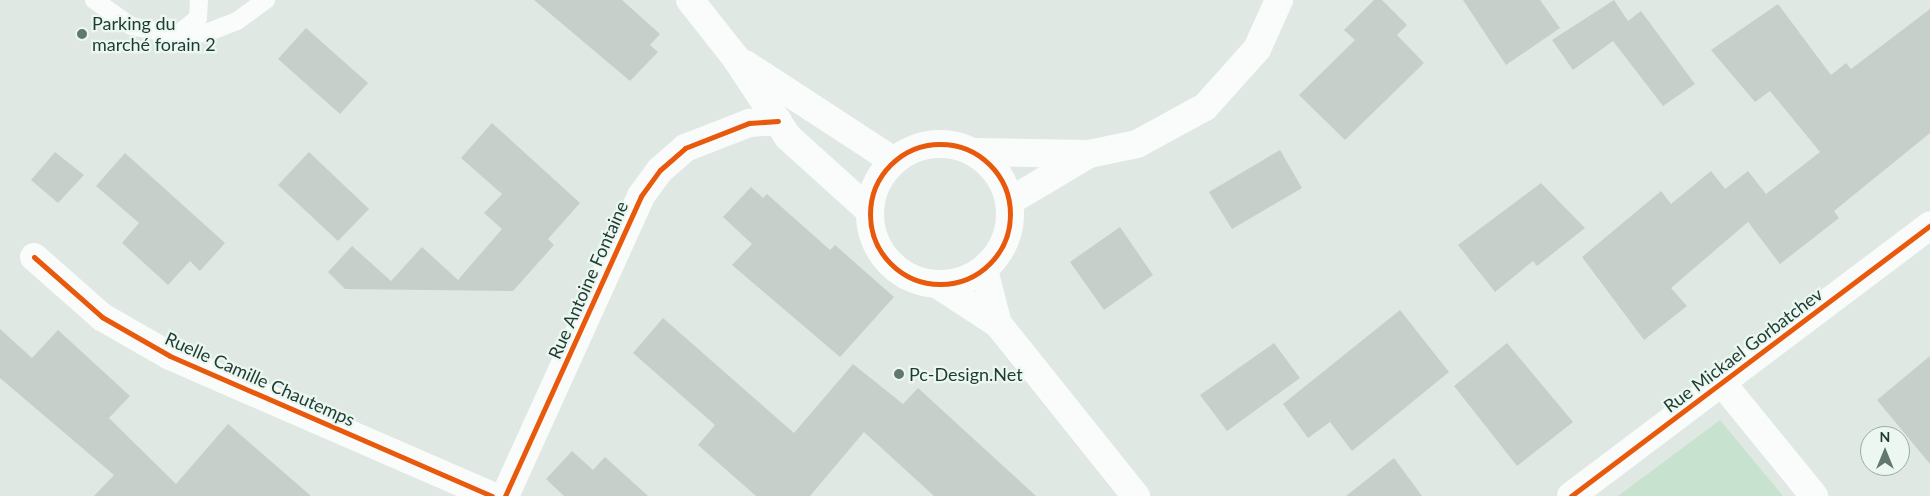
<!DOCTYPE html>
<meta charset="utf-8">
<style>
body{margin:0}
#map{position:relative;width:1930px;height:496px;overflow:hidden;background:#e0e8e4;font-family:Lato,sans-serif}
div>[style]{position:absolute}
.green>*{inset:0;background:#c7e3cf}
.building>*{inset:0;background:#c7cfcb}
.lane>*{height:18px;margin:-9px;padding:0 9px;transform-origin:9px;border-radius:9px;background:#fafcfb}
.street>*{height:28px;margin:-14px;padding:0 14px;transform-origin:14px;border-radius:14px;background:#fafcfb}
.street>.ring{margin:-14px;padding:0;box-sizing:content-box;background:none;border:28px solid #fafcfb;border-radius:50%}
.cycleway>*{height:5px;margin:-2.5px;padding:0 2.5px;transform-origin:2.5px;border-radius:2.5px;background:#e8590c}
.cycleway>.ring{margin:-2.5px;padding:0;box-sizing:content-box;background:none;border:5px solid #e8590c;border-radius:50%}
.dots>*{width:14px;height:14px;translate:-50% -50%;box-sizing:border-box;border:2px solid #edf7f2;border-radius:50%}
span{translate:-50% -50%;white-space:nowrap;text-align:center;line-height:1.15;-webkit-text-stroke:4.5px #edf7f2;paint-order:stroke}
.poi-label{font-size:18px;color:#1d3c32}
.left{translate:0 -50%;text-align:left}
.street-label{font-size:18px;color:#1d3c32}
.north{position:absolute;left:1860px;top:426px;width:50px;height:50px;box-sizing:border-box;background:#edf7f2;border:1px solid #9aaca5;border-radius:50%;rotate:0deg;font-size:14px;font-weight:700;line-height:20px;text-align:center;color:#1d3c32}
.north::after{content:'';display:block;margin:auto;width:18px;height:22px;background:#617870;clip-path:polygon(50% 0,100% 100%,50% 72%,0 100%)}
</style>
<div id="map">
<div class="green">
<div style="clip-path:polygon(1720px 420px,1783px 496px,1618px 496px)"></div>
</div>
<div class="building">
<div style="clip-path:polygon(534px 0,622px 0,660px 34px,650px 45px,658px 52px,630px 81px)"></div>
<div style="clip-path:polygon(1374px 0,1382px 0,1407px 25px,1397px 35px,1424px 63px,1345px 140px,1299px 95px,1355px 40px,1344px 30px)"></div>
<div style="clip-path:polygon(1463px 0,1540px 0,1560px 28px,1506px 65px)"></div>
<div style="clip-path:polygon(1614px 0,1628px 21px,1641px 11px,1695px 84px,1663px 106px,1613px 41px,1573px 70px,1552px 40px)"></div>
<div style="clip-path:polygon(1778px 4px,1831px 75px,1846px 63px,1851px 69px,1930px 9px,1930px 133px,1834px 211px,1839px 218px,1780px 264px,1748px 222px,1671px 288px,1687px 306px,1644px 340px,1582px 257px,1661px 191px,1671px 204px,1711px 171px,1725px 189px,1748px 171px,1766px 194px,1820px 152px,1770px 91px,1755px 102px,1711px 50px)"></div>
<div style="clip-path:polygon(306px 28px,368px 83px,340px 114px,278px 59px)"></div>
<div style="clip-path:polygon(492px 123px,580px 203px,548px 239px,554px 245px,513px 291px,345px 289px,328px 272px,352px 246px,391px 281px,422px 247px,458px 280px,502px 229px,484px 213px,502px 194px,461px 158px)"></div>
<div style="clip-path:polygon(1280px 150px,1302px 188px,1232px 229px,1209px 192px)"></div>
<div style="clip-path:polygon(55px 152px,84px 175px,58px 203px,31px 180px)"></div>
<div style="clip-path:polygon(309px 152px,369px 209px,338px 241px,278px 185px)"></div>
<div style="clip-path:polygon(125px 153px,225px 243px,200px 271px,190px 261px,168px 285px,122px 243px,139px 223px,96px 186px)"></div>
<div style="clip-path:polygon(1541px 183px,1585px 228px,1537px 266px,1533px 261px,1495px 292px,1458px 245px)"></div>
<div style="clip-path:polygon(751px 187px,763px 198px,767px 194px,830px 250px,835px 245px,894px 297px,840px 357px,732px 265px,752px 244px,723px 217px)"></div>
<div style="clip-path:polygon(1120px 227px,1153px 275px,1104px 310px,1070px 262px)"></div>
<div style="clip-path:polygon(1400px 310px,1449px 372px,1352px 451px,1330px 422px,1308px 438px,1283px 404px)"></div>
<div style="clip-path:polygon(663px 318px,794px 433px,853px 364px,903px 404px,918px 388px,1036px 496px,934px 496px,864px 432px,810px 496px,756px 496px,698px 445px,715px 425px,633px 353px)"></div>
<div style="clip-path:polygon(0 329px,32px 358px,58px 330px,130px 396px,109px 418px,176px 484px,228px 424px,311px 496px,94px 496px,114px 475px,0 378px)"></div>
<div style="clip-path:polygon(1274px 343px,1300px 378px,1227px 431px,1200px 395px)"></div>
<div style="clip-path:polygon(1507px 343px,1573px 422px,1517px 466px,1454px 386px)"></div>
<div style="clip-path:polygon(1930px 356px,1930px 464px,1877px 400px)"></div>
<div style="clip-path:polygon(572px 451px,593px 470px,605px 457px,648px 496px,564px 496px,546px 479px)"></div>
<div style="clip-path:polygon(1394px 458px,1422px 496px,1346px 496px)"></div>
</div>
<div class="lane">
<div style="left:94px;top:0;width:45px;rotate:35.1deg"></div>
<div style="left:131px;top:26px;width:47px;rotate:11.1deg"></div>
<div style="left:177px;top:35px;width:29px;rotate:-4deg"></div>
<div style="left:206px;top:33px;width:33px;rotate:-21deg"></div>
<div style="left:237px;top:21px;width:36px;rotate:-36deg"></div>
<div style="left:177px;top:35px;width:27px;rotate:-39deg"></div>
<div style="left:198px;top:18px;width:18px;rotate:-87deg"></div>
</div>
<div class="street">
<div style="left:690px;top:0;width:73px;rotate:51.7deg"></div>
<div style="left:735px;top:57px;width:96px;rotate:56.5deg"></div>
<div style="left:788px;top:137px;width:110px;rotate:42.1deg"></div>
<div style="left:745px;top:64px;width:178px;rotate:33.1deg"></div>
<div class="ring" style="left:870px;top:144px;width:112px;height:112px"></div>
<div style="left:975px;top:152px;width:114px;rotate:1deg"></div>
<div style="left:1089px;top:154px;width:49px;rotate:-11.8deg"></div>
<div style="left:1137px;top:144px;width:77px;rotate:-28.6deg"></div>
<div style="left:1205px;top:107px;width:78px;rotate:-48.1deg"></div>
<div style="left:1257px;top:49px;width:54px;rotate:-65.8deg"></div>
<div style="left:1010px;top:201px;width:92px;rotate:-30.7deg"></div>
<div style="left:34px;top:257px;width:91px;rotate:41.4deg"></div>
<div style="left:102px;top:317px;width:78px;rotate:29.8deg"></div>
<div style="left:170px;top:356px;width:351px;rotate:23.5deg"></div>
<div style="left:984px;top:270px;width:56px;rotate:75.5deg"></div>
<div style="left:937px;top:284px;width:73px;rotate:33.3deg"></div>
<div style="left:998px;top:324px;width:221px;rotate:51.3deg"></div>
<div style="left:1722px;top:383px;width:146px;rotate:50.8deg"></div>
<div style="left:505px;top:496px;width:329px;rotate:-65.6deg"></div>
<div style="left:641px;top:196px;width:32px;rotate:-54deg"></div>
<div style="left:660px;top:170px;width:33px;rotate:-41deg"></div>
<div style="left:685px;top:148px;width:69px;rotate:-21.3deg"></div>
<div style="left:749px;top:123px;width:29px;rotate:-4deg"></div>
<div style="left:1571px;top:496px;width:450px;rotate:-37deg"></div>
</div>
<div class="cycleway">
<div class="ring" style="left:870px;top:144px;width:135px;height:135px"></div>
<div style="left:34px;top:257px;width:91px;rotate:41.4deg"></div>
<div style="left:102px;top:317px;width:78px;rotate:29.8deg"></div>
<div style="left:170px;top:356px;width:351px;rotate:23.5deg"></div>
<div style="left:505px;top:496px;width:329px;rotate:-65.6deg"></div>
<div style="left:641px;top:196px;width:32px;rotate:-54deg"></div>
<div style="left:660px;top:170px;width:33px;rotate:-41deg"></div>
<div style="left:685px;top:148px;width:69px;rotate:-21.3deg"></div>
<div style="left:749px;top:123px;width:29px;rotate:-4deg"></div>
<div style="left:1571px;top:496px;width:450px;rotate:-37deg"></div>
</div>
<div class="dots">
<div style="left:82px;top:34px;background:#617870"></div>
<div style="left:899px;top:374px;background:#617870"></div>
</div>
<div class="poi-label">
<span class="left" style="left:92px;top:34px">Parking du<br>marché forain 2</span>
<span class="left" style="left:909px;top:374px">Pc-Design.Net</span>
</div>
<div class="street-label">
<span style="left:588px;top:280px;rotate:-66deg">Rue Antoine Fontaine</span>
<span style="left:1743px;top:350px;rotate:-37deg">Rue Mickael Gorbatchev</span>
<span style="left:260px;top:379px;rotate:24deg">Ruelle Camille Chautemps</span>
</div>
<div class="north">N</div>
</div>
